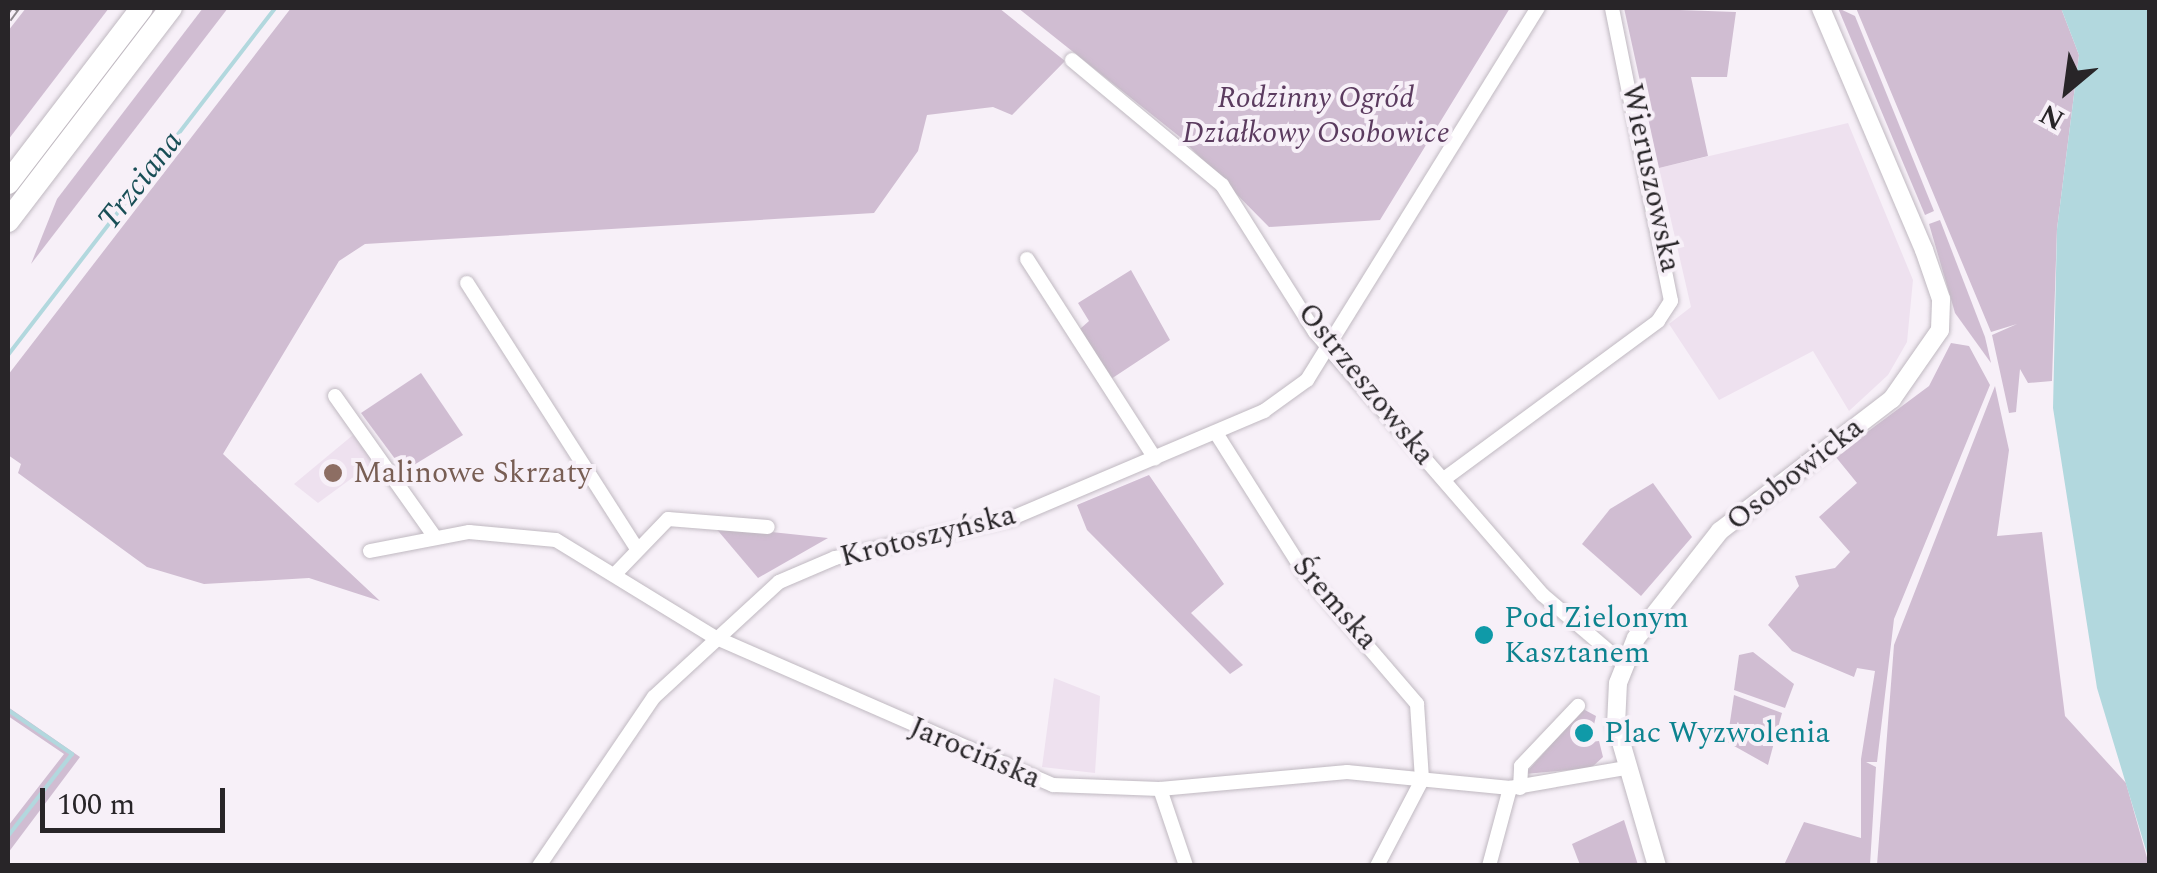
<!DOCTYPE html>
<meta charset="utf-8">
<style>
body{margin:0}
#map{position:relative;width:2157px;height:873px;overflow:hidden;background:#f7f0f8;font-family:Spectral,serif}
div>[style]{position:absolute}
.built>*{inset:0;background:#eee1ef}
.green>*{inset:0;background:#d0bdd2}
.water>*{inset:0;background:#b2d8de}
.stream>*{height:4px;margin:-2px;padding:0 2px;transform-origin:2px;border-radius:2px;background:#b2d8de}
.roads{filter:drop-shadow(0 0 2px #c0b9c1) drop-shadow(0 0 2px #c0b9c1)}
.minor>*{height:14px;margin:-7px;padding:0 7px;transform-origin:7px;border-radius:7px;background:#fff}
.tertiary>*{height:18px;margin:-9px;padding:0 9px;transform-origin:9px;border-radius:9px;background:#fff}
.primary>*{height:22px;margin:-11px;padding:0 11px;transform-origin:11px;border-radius:11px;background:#fff}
.rail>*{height:8px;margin-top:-4px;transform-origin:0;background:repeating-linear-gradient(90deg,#f7f0f8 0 11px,#8d888d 0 22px);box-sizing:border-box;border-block:2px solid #8d888d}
.dots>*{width:28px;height:28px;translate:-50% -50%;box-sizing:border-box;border:5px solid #f7f0f8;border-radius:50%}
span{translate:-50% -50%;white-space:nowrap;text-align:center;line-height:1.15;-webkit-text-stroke:8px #f7f0f8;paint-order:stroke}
.park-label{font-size:30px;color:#5b3b5f;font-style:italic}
.street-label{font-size:30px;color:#282528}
.education-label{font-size:30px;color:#785e54}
.left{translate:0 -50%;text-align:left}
.culture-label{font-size:30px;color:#0d838f}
.water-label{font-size:32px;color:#184e56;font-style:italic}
.frame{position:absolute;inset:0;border:10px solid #282528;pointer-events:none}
.north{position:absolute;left:2017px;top:40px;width:100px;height:100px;-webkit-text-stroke:8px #f7f0f8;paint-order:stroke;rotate:209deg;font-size:28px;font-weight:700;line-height:40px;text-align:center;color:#282528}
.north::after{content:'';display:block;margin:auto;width:35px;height:45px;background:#282528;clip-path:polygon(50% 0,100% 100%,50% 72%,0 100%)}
.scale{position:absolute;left:40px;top:788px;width:185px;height:45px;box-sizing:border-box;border:5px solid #282528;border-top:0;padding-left:12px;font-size:30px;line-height:35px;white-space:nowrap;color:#282528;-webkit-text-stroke:8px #f7f0f8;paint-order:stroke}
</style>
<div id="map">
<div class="built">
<div style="clip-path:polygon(1848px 123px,1913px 280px,1907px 342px,1888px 375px,1849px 411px,1813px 351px,1719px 400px,1669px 324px,1691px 307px,1659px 168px)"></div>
<div style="clip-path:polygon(353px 435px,374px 462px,318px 503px,294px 484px)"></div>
<div style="clip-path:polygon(1054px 678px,1100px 696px,1095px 773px,1042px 767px)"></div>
</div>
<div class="green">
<div style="clip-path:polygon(26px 8px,109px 8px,8px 140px,8px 31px)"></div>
<div style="clip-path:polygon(203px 8px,228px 8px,31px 264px,57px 199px)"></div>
<div style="clip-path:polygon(291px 8px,999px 8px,1065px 61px,1012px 115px,993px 107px,927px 115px,918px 151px,874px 213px,365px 244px,339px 261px,223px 454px,380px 601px,309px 578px,204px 584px,147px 567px,18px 473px,21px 464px,8px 455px,8px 375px)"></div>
<div style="clip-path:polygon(1018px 8px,1510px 8px,1380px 220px,1269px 227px,1180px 137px)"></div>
<div style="clip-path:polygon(1624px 8px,1736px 12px,1727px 77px,1691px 77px,1708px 156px,1659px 168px)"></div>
<div style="clip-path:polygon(1838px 8px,1855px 16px,1934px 211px,1925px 215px)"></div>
<div style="clip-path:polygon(1856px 8px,2061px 8px,2079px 55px,2057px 229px,2052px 381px,2028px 383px,2020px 369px,2016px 412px,2009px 413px,1992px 335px,2017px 324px,1991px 332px)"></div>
<div style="clip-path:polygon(1940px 220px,1985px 337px,1991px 363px,1955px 313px,1929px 224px)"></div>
<div style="clip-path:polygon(1131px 270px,1170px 340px,1111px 379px,1080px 329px,1089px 321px,1078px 303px)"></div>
<div style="clip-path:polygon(1951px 343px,1969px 346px,1990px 385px,1894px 619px,1877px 762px,1866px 762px,1876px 767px,1870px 865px,1784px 865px,1804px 822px,1861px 838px,1861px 759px,1875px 671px,1857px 668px,1854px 677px,1792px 651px,1768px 625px,1799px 586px,1795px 576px,1835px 568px,1850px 552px,1819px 517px,1857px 483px,1835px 456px,1929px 386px)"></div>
<div style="clip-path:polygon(421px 373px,463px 435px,404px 471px,361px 413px)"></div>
<div style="clip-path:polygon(1995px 386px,2009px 450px,1997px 536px,2042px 532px,2065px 716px,2126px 783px,2149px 865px,1877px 865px,1894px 645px)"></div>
<div style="clip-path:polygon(1149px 475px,1224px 584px,1191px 613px,1243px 665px,1230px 674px,1087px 530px,1077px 505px)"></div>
<div style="clip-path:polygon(1653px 483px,1692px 537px,1641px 596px,1582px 544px,1610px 509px)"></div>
<div style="clip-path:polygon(714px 526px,828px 538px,758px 578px)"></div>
<div style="clip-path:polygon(1753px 652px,1794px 684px,1785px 708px,1734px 690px,1739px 655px)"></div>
<div style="clip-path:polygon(1734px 695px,1782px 713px,1768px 765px,1727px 742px)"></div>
<div style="clip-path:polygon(8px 707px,80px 757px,8px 853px,8px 826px,64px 754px,8px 716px)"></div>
<div style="clip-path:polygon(1583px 709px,1596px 716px,1590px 742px,1599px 741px,1603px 757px,1591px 768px,1525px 774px)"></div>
<div style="clip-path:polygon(1624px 820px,1638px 865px,1580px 865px,1572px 844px)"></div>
</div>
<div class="water">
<div style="clip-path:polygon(2061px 8px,2149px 8px,2149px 860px,2097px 688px,2053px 408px,2057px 229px,2079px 55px)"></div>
</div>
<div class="stream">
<div style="left:8px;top:355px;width:438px;rotate:-52.4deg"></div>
<div style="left:8px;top:710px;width:78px;rotate:34.5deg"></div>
<div style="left:72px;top:754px;width:104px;rotate:128deg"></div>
</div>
<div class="roads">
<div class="minor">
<div style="left:1072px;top:60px;width:195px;rotate:39.8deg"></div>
<div style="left:1222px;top:185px;width:174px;rotate:57.7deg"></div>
<div style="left:1315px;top:332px;width:348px;rotate:49.1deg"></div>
<div style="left:1543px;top:595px;width:106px;rotate:40.4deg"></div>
<div style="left:1027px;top:259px;width:237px;rotate:57.3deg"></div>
<div style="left:467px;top:283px;width:312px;rotate:57.4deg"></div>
<div style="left:335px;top:396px;width:171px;rotate:54.7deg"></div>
<div style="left:1216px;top:433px;width:165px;rotate:57.7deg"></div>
<div style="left:1304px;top:572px;width:174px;rotate:49.4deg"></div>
<div style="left:1417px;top:704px;width:76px;rotate:86.2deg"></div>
<div style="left:1422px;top:780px;width:97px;rotate:117.6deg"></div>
<div style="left:1444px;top:479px;width:266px;rotate:-36.4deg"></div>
<div style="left:1658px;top:321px;width:24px;rotate:-57deg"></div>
<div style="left:1671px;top:301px;width:299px;rotate:-101.4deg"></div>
<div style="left:370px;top:551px;width:101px;rotate:-10.9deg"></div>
<div style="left:469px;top:532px;width:87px;rotate:5.3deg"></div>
<div style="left:556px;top:540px;width:185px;rotate:31.5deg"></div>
<div style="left:714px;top:637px;width:370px;rotate:23.6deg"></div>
<div style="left:1053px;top:785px;width:107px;rotate:2.1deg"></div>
<div style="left:1160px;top:789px;width:188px;rotate:-5.2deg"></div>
<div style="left:1347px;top:772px;width:164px;rotate:5.6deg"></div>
<div style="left:1510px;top:788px;width:118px;rotate:-9.8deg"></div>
<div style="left:618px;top:571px;width:72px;rotate:-46.1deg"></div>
<div style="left:668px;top:519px;width:100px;rotate:4.6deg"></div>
<div style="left:1520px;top:788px;width:22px;rotate:-87deg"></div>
<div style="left:1521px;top:766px;width:83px;rotate:-46.5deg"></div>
<div style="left:1160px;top:789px;width:81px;rotate:71.3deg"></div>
<div style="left:539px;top:866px;width:204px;rotate:-55.8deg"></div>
<div style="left:654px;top:697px;width:170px;rotate:-42.6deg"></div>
<div style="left:779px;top:582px;width:61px;rotate:-23.2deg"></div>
<div style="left:835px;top:558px;width:181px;rotate:-12.7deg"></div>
<div style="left:1012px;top:518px;width:274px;rotate:-23deg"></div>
<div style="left:1264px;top:411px;width:53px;rotate:-35.8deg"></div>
<div style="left:1307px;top:380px;width:438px;rotate:-58.2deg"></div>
<div style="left:1489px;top:866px;width:81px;rotate:-74.9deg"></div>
</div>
<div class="tertiary">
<div style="left:1657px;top:866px;width:147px;rotate:-106.2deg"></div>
<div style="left:1616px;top:725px;width:42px;rotate:-87.3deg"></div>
<div style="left:1618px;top:683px;width:48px;rotate:-68.2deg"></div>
<div style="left:1636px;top:638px;width:136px;rotate:-51.9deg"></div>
<div style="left:1720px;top:531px;width:217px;rotate:-37.5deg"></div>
<div style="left:1892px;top:399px;width:84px;rotate:-55.2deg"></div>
<div style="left:1940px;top:330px;width:31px;rotate:-88deg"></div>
<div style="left:1941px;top:299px;width:52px;rotate:-109.1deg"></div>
<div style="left:1924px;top:250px;width:263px;rotate:-113.1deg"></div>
</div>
<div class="primary">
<div style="left:8px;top:183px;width:220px;rotate:-52.6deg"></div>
<div style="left:8px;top:221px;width:268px;rotate:-52.6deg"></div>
</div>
</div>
<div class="rail">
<div style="left:8px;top:19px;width:14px;rotate:-54deg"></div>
</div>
<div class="dots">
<div style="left:333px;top:473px;background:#8d6e63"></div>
<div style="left:1484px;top:635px;background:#0f9aa8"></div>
<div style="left:1584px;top:733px;background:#0f9aa8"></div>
</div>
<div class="park-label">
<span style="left:1316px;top:115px">Rodzinny Ogród<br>Działkowy Osobowice</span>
</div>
<div class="street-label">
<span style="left:1651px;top:178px;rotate:78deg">Wieruszowska</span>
<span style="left:1366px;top:384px;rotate:51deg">Ostrzeszowska</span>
<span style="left:1795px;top:474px;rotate:-38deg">Osobowicka</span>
<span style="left:928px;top:536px;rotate:-14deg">Krotoszyńska</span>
<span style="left:1335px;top:603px;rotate:49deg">Śremska</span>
<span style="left:975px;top:753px;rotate:23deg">Jarocińska</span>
</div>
<div class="education-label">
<span class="left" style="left:353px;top:473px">Malinowe Skrzaty</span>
</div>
<div class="culture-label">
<span class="left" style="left:1504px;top:635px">Pod Zielonym<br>Kasztanem</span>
<span class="left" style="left:1604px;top:733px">Plac Wyzwolenia</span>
</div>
<div class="water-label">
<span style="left:141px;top:181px;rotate:-52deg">Trzciana</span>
</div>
<div class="frame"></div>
<div class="north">N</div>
<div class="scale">100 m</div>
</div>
